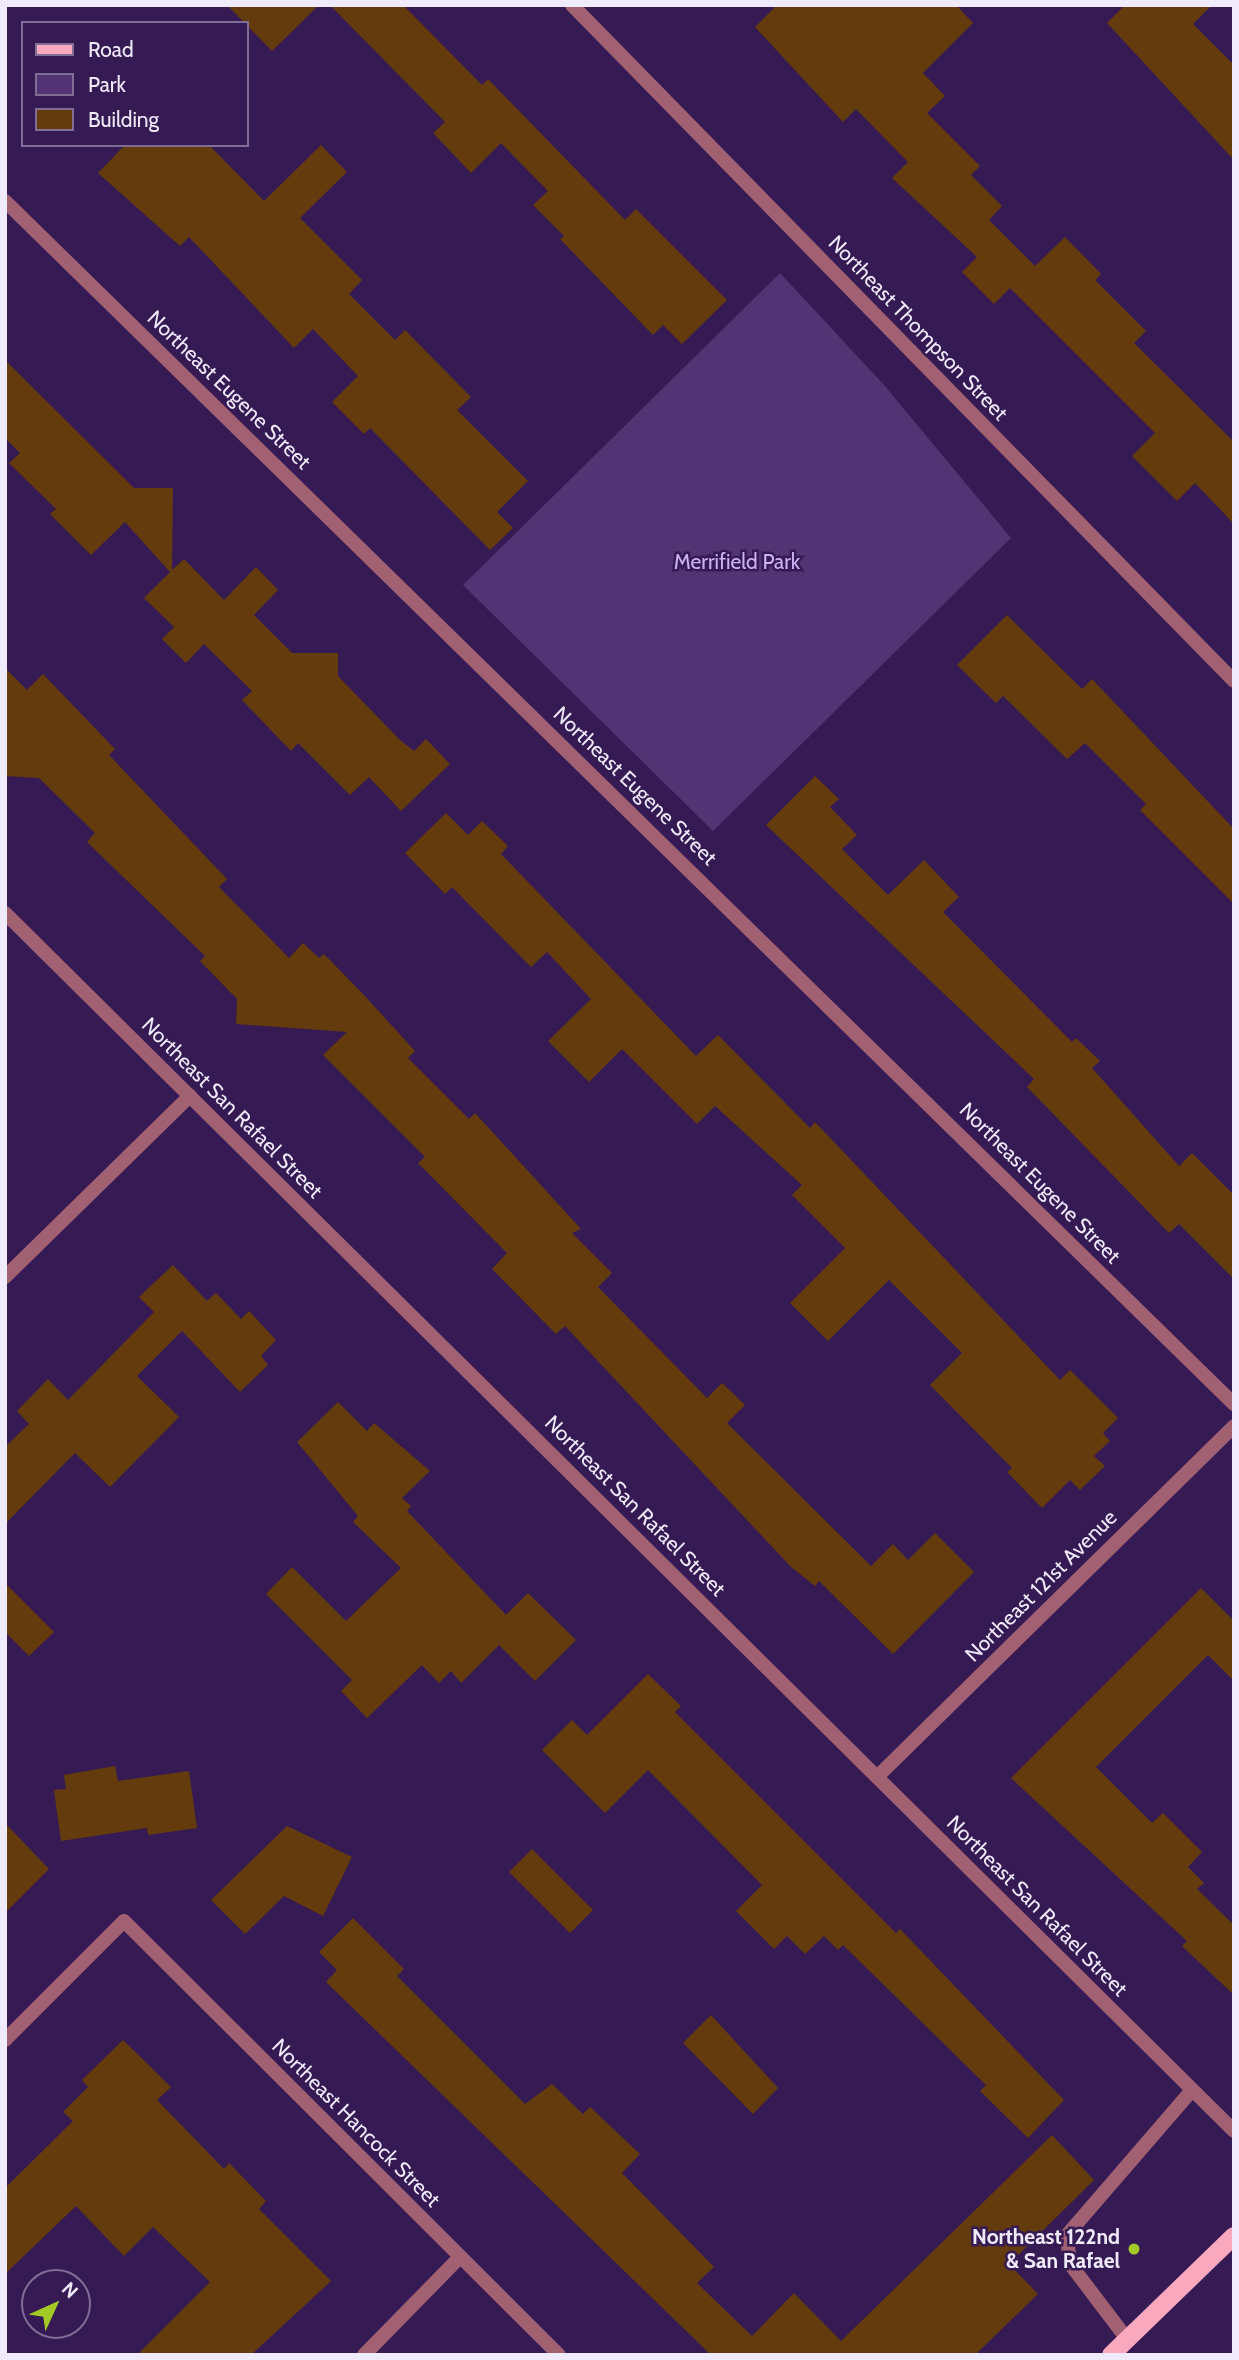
<!DOCTYPE html>
<style>
body{margin:0}
#map{position:relative;width:1239px;height:2360px;overflow:hidden;background:#361a54;font-family:Cabin,sans-serif}
div>[style]{position:absolute}
.green>*{inset:0;background:#523475}
.building>*{inset:0;background:#643b0d}
.service>*{height:14px;margin:-7px;padding:0 7px;transform-origin:7px;border-radius:7px;background:#a26172}
.minor>*{height:14px;margin:-7px;padding:0 7px;transform-origin:7px;border-radius:7px;background:#a26172}
.tertiary>*{height:14px;margin:-7px;padding:0 7px;transform-origin:7px;border-radius:7px;background:#a26172}
.primary>*{height:18px;margin:-9px;padding:0 9px;transform-origin:9px;border-radius:9px;background:#faa8bd}
.dots>*{width:19px;height:19px;translate:-50% -50%;box-sizing:border-box;border:4px solid #361a54;border-radius:50%}
span{translate:-50% -50%;white-space:nowrap;text-align:center;line-height:1.15;-webkit-text-stroke:5px #361a54;paint-order:stroke}
.street-label{font-size:21px;color:#f0ebfa}
.park-label{font-size:21px;color:#cdb1f5}
.poi-label{font-size:21px;color:#f0ebfa;font-weight:700}
.right{translate:-100% -50%;text-align:right}
.frame{position:absolute;inset:0;border:7px solid #f0ebfa;pointer-events:none}
.legend{position:absolute;left:21px;top:21px;width:228px;height:126px;box-sizing:border-box;background:#361a54;border:2px solid #806e96;margin:0;padding:9px 12px;list-style:none;font-size:21px;color:#f0ebfa}
.legend li{display:flex;align-items:center;gap:14px;height:35px}
.legend b{width:35px;border:2px solid #806e96}
.north{position:absolute;left:21px;top:2269px;width:70px;height:70px;box-sizing:border-box;background:#361a54;border:2px solid #806e96;border-radius:50%;rotate:45deg;font-size:19px;font-weight:700;line-height:28px;text-align:center;color:#f0ebfa}
.north::after{content:'';display:block;margin:auto;width:24px;height:32px;background:#a3c926;clip-path:polygon(50% 0,100% 100%,50% 72%,0 100%)}
</style>
<div id="map">
<div class="green">
<div style="clip-path:polygon(780px 273px,884px 385px,1011px 538px,713px 831px,463px 585px)"></div>
</div>
<div class="building">
<div style="clip-path:polygon(227px 5px,319px 5px,272px 51px)"></div>
<div style="clip-path:polygon(330px 5px,403px 5px,482px 85px,488px 79px,625px 220px,636px 209px,727px 300px,682px 344px,663px 325px,653px 335px,560px 239px,564px 236px,533px 205px,548px 191px,501px 143px,471px 173px,433px 133px,445px 122px)"></div>
<div style="clip-path:polygon(777px 5px,956px 5px,973px 23px,923px 73px,945px 96px,927px 113px,980px 166px,971px 175px,1002px 206px,989px 220px,1035px 266px,1065px 237px,1101px 274px,1095px 280px,1146px 331px,1134px 343px,1234px 442px,1234px 524px,1195px 483px,1177px 501px,1132px 456px,1155px 433px,1010px 288px,994px 304px,962px 272px,977px 257px,892px 178px,908px 162px,856px 109px,843px 122px,755px 27px)"></div>
<div style="clip-path:polygon(1125px 5px,1212px 5px,1193px 24px,1234px 65px,1234px 160px,1107px 23px)"></div>
<div style="clip-path:polygon(125px 145px,209px 145px,264px 201px,321px 145px,347px 172px,300px 218px,362px 280px,349px 294px,395px 340px,405px 330px,471px 397px,457px 410px,528px 481px,497px 512px,513px 528px,490px 550px,370px 428px,364px 434px,332px 402px,358px 376px,313px 329px,294px 348px,189px 237px,180px 246px,98px 173px)"></div>
<div style="clip-path:polygon(5px 360px,134px 488px,173px 488px,172px 570px,184px 559px,224px 600px,256px 567px,278px 590px,254px 615px,292px 653px,338px 653px,338px 676px,400px 740px,414px 751px,426px 739px,450px 764px,401px 811px,369px 777px,350px 795px,298px 743px,291px 751px,242px 700px,252px 691px,204px 644px,186px 663px,162px 639px,174px 627px,144px 598px,170px 572px,125px 522px,91px 555px,50px 514px,56px 509px,9px 463px,20px 453px,5px 438px)"></div>
<div style="clip-path:polygon(1007px 615px,1082px 689px,1092px 679px,1234px 829px,1234px 904px,1140px 810px,1146px 804px,1085px 743px,1067px 759px,1003px 696px,996px 703px,957px 665px)"></div>
<div style="clip-path:polygon(5px 668px,27px 690px,43px 674px,115px 749px,109px 755px,227px 879px,219px 887px,289px 958px,303px 943px,319px 958px,324px 954px,364px 995px,415px 1051px,408px 1058px,469px 1119px,475px 1113px,581px 1229px,572px 1233px,612px 1273px,598px 1287px,707px 1398px,722px 1383px,745px 1405px,727px 1423px,871px 1566px,893px 1544px,908px 1560px,935px 1533px,974px 1572px,893px 1654px,819px 1581px,815px 1586px,791px 1567px,565px 1326px,556px 1334px,492px 1269px,507px 1253px,418px 1163px,425px 1157px,323px 1055px,347px 1032px,236px 1024px,237px 999px,200px 961px,205px 956px,87px 842px,95px 833px,39px 778px,5px 776px)"></div>
<div style="clip-path:polygon(815px 776px,839px 799px,830px 807px,857px 835px,842px 849px,888px 895px,924px 860px,959px 897px,943px 912px,1072px 1042px,1076px 1038px,1100px 1061px,1092px 1068px,1179px 1166px,1192px 1153px,1234px 1195px,1234px 1279px,1179px 1224px,1169px 1233px,1027px 1087px,1034px 1079px,766px 825px)"></div>
<div style="clip-path:polygon(446px 813px,468px 835px,482px 821px,508px 846px,501px 854px,696px 1056px,718px 1035px,810px 1128px,815px 1122px,1060px 1380px,1070px 1370px,1118px 1418px,1103px 1433px,1110px 1441px,1094px 1456px,1105px 1466px,1080px 1490px,1070px 1480px,1042px 1508px,1007px 1472px,1012px 1468px,930px 1385px,962px 1353px,889px 1280px,828px 1341px,790px 1303px,845px 1248px,792px 1195px,802px 1185px,715px 1106px,697px 1124px,622px 1049px,589px 1082px,548px 1041px,591px 999px,547px 952px,531px 967px,452px 887px,445px 894px,405px 853px)"></div>
<div style="clip-path:polygon(173px 1265px,207px 1301px,216px 1293px,241px 1319px,249px 1311px,276px 1340px,261px 1356px,268px 1365px,240px 1392px,182px 1331px,137px 1376px,179px 1417px,110px 1487px,75px 1453px,5px 1524px,5px 1447px,29px 1424px,17px 1411px,48px 1379px,68px 1400px,154px 1312px,139px 1297px)"></div>
<div style="clip-path:polygon(338px 1402px,367px 1431px,374px 1423px,430px 1471px,402px 1498px,411px 1506px,407px 1511px,506px 1615px,528px 1593px,576px 1640px,535px 1681px,499px 1645px,461px 1683px,451px 1671px,439px 1683px,422px 1665px,367px 1718px,341px 1691px,352px 1680px,266px 1594px,292px 1567px,346px 1621px,401px 1568px,353px 1522px,358px 1516px,297px 1442px)"></div>
<div style="clip-path:polygon(5px 1583px,54px 1632px,29px 1656px,5px 1632px)"></div>
<div style="clip-path:polygon(1201px 1588px,1234px 1621px,1234px 1681px,1208px 1655px,1096px 1767px,1152px 1823px,1163px 1813px,1202px 1852px,1188px 1867px,1204px 1883px,1197px 1889px,1234px 1925px,1234px 1995px,1182px 1946px,1187px 1941px,1011px 1778px)"></div>
<div style="clip-path:polygon(648px 1674px,681px 1706px,675px 1712px,896px 1933px,900px 1929px,1064px 2100px,1028px 2138px,980px 2091px,986px 2085px,843px 1945px,838px 1950px,824px 1936px,805px 1954px,787px 1936px,774px 1949px,736px 1911px,762px 1885px,648px 1770px,605px 1813px,542px 1750px,572px 1720px,587px 1735px)"></div>
<div style="clip-path:polygon(115px 1766px,118px 1781px,189px 1771px,197px 1828px,148px 1835px,147px 1828px,61px 1841px,54px 1790px,66px 1789px,64px 1775px)"></div>
<div style="clip-path:polygon(5px 1823px,49px 1869px,5px 1913px)"></div>
<div style="clip-path:polygon(287px 1826px,352px 1857px,323px 1916px,284px 1896px,245px 1934px,211px 1900px)"></div>
<div style="clip-path:polygon(532px 1849px,593px 1910px,570px 1933px,509px 1872px)"></div>
<div style="clip-path:polygon(353px 1918px,404px 1969px,397px 1976px,525px 2104px,552px 2084px,583px 2114px,590px 2107px,640px 2154px,622px 2173px,714px 2267px,697px 2283px,752px 2336px,794px 2293px,841px 2341px,1052px 2135px,1094px 2180px,1009px 2264px,1038px 2294px,975px 2355px,711px 2355px,326px 1982px,337px 1970px,319px 1952px)"></div>
<div style="clip-path:polygon(711px 2015px,778px 2088px,753px 2114px,683px 2043px)"></div>
<div style="clip-path:polygon(123px 2040px,171px 2087px,157px 2100px,224px 2169px,229px 2163px,266px 2201px,259px 2209px,331px 2281px,251px 2355px,137px 2355px,210px 2282px,153px 2227px,124px 2256px,76px 2206px,5px 2274px,5px 2188px,73px 2121px,63px 2112px,88px 2087px,82px 2080px)"></div>
</div>
<div class="service">
<div style="left:1127px;top:2339px;width:94px;rotate:-127.2deg"></div>
<div style="left:1070px;top:2264px;width:29px;rotate:-96deg"></div>
<div style="left:1067px;top:2235px;width:191px;rotate:-49.2deg"></div>
</div>
<div class="minor">
<div style="left:572px;top:5px;width:946px;rotate:45.6deg"></div>
<div style="left:5px;top:201px;width:1720px;rotate:44.39deg"></div>
<div style="left:5px;top:1277px;width:259px;rotate:-44.4deg"></div>
<div style="left:878px;top:1776px;width:499px;rotate:-44.5deg"></div>
<div style="left:5px;top:2040px;width:168px;rotate:-45deg"></div>
<div style="left:124px;top:1921px;width:614px;rotate:44.93deg"></div>
<div style="left:364px;top:2355px;width:137px;rotate:-45.6deg"></div>
</div>
<div class="tertiary">
<div style="left:5px;top:913px;width:1730px;rotate:44.74deg"></div>
</div>
<div class="primary">
<div style="left:1111px;top:2355px;width:171px;rotate:-44.1deg"></div>
</div>
<div class="dots">
<div style="left:1134px;top:2249px;background:#a3c926"></div>
</div>
<div class="street-label">
<span style="left:918px;top:328px;rotate:46deg">Northeast Thompson Street</span>
<span style="left:229px;top:390px;rotate:44deg">Northeast Eugene Street</span>
<span style="left:635px;top:786px;rotate:44deg">Northeast Eugene Street</span>
<span style="left:232px;top:1108px;rotate:45deg">Northeast San Rafael Street</span>
<span style="left:1040px;top:1183px;rotate:45deg">Northeast Eugene Street</span>
<span style="left:635px;top:1506px;rotate:45deg">Northeast San Rafael Street</span>
<span style="left:1041px;top:1586px;rotate:-45deg">Northeast 121st Avenue</span>
<span style="left:1037px;top:1906px;rotate:45deg">Northeast San Rafael Street</span>
<span style="left:356px;top:2123px;rotate:45deg">Northeast Hancock Street</span>
</div>
<div class="park-label">
<span style="left:737px;top:562px">Merrifield Park</span>
</div>
<div class="poi-label">
<span class="right" style="left:1120px;top:2249px">Northeast 122nd<br>&amp; San Rafael</span>
</div>
<div class="frame"></div>
<ul class="legend">
<li><b style="height:9px;background:#faa8bd"></b>Road</li>
<li><b style="height:19px;background:#523475"></b>Park</li>
<li><b style="height:19px;background:#643b0d"></b>Building</li>
</ul>
<div class="north">N</div>
</div>
